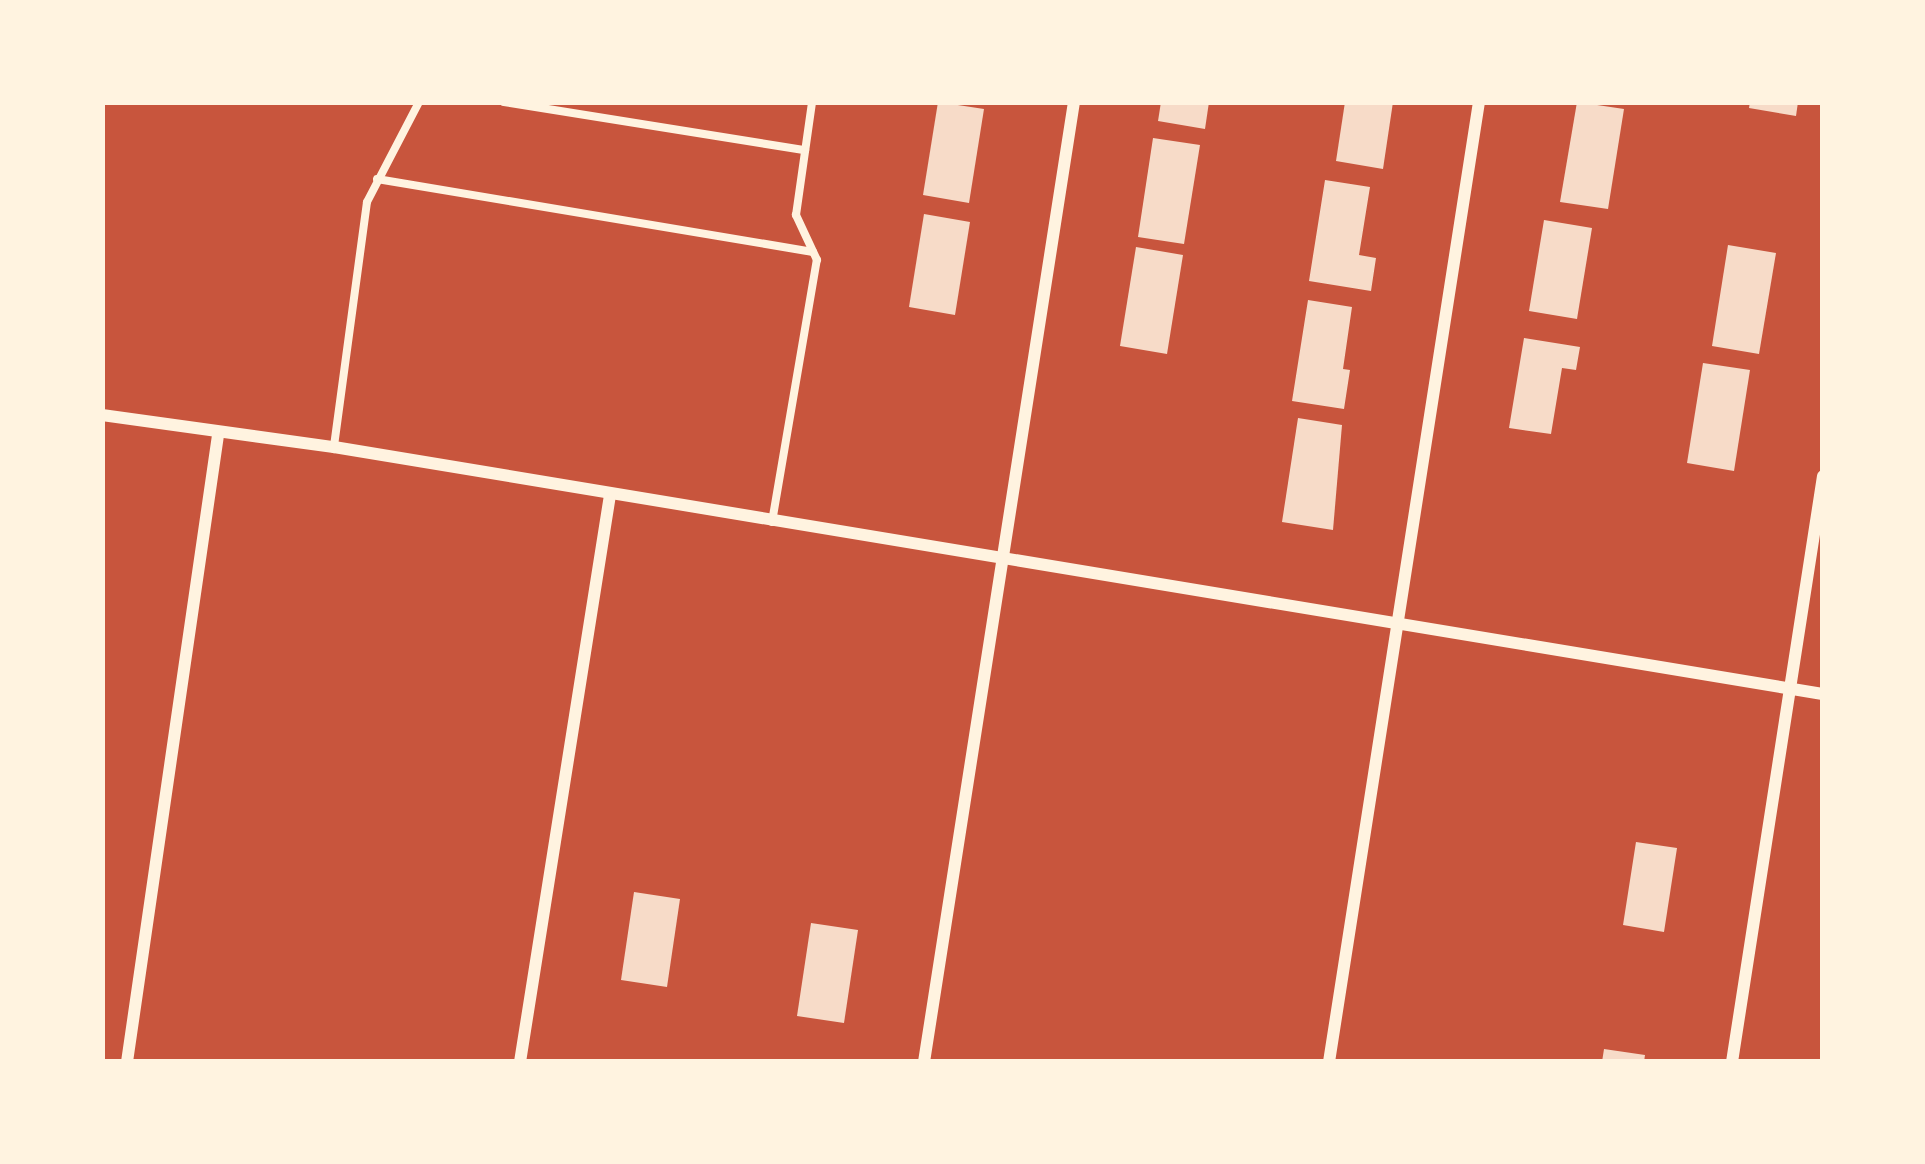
<!DOCTYPE html>
<style>
body{margin:0}
#map{position:relative;width:1925px;height:1164px;overflow:hidden;background:#c8553d;font-family:Karla,sans-serif}
div>[style]{position:absolute}
.building>*{inset:0;background:#f7dbc8}
.service>*{height:8px;margin:-4px;padding:0 4px;transform-origin:4px;border-radius:4px;background:#fff3e0}
.minor>*{height:12px;margin:-6px;padding:0 6px;transform-origin:6px;border-radius:6px;background:#fff3e0}
span{translate:-50% -50%;white-space:nowrap;text-align:center;line-height:1.15;-webkit-text-stroke:9px #fff3e0;paint-order:stroke}
.frame{position:absolute;inset:0;border:105px solid #fff3e0;pointer-events:none}
</style>
<div id="map">
<div class="building">
<div style="clip-path:polygon(938px 102px,984px 109px,969px 203px,923px 195px)"></div>
<div style="clip-path:polygon(1161px 102px,1209px 102px,1205px 129px,1158px 121px)"></div>
<div style="clip-path:polygon(1345px 102px,1393px 102px,1383px 169px,1336px 161px)"></div>
<div style="clip-path:polygon(1577px 102px,1624px 109px,1608px 209px,1560px 202px)"></div>
<div style="clip-path:polygon(1750px 102px,1798px 102px,1796px 116px,1749px 108px)"></div>
<div style="clip-path:polygon(1153px 138px,1200px 145px,1184px 244px,1138px 237px)"></div>
<div style="clip-path:polygon(1325px 180px,1370px 187px,1359px 255px,1376px 258px,1371px 291px,1309px 281px)"></div>
<div style="clip-path:polygon(924px 214px,970px 222px,955px 315px,909px 307px)"></div>
<div style="clip-path:polygon(1544px 220px,1592px 228px,1577px 319px,1529px 311px)"></div>
<div style="clip-path:polygon(1728px 245px,1776px 253px,1759px 354px,1712px 346px)"></div>
<div style="clip-path:polygon(1136px 247px,1183px 255px,1167px 354px,1120px 346px)"></div>
<div style="clip-path:polygon(1308px 300px,1352px 307px,1343px 369px,1350px 370px,1344px 409px,1292px 401px)"></div>
<div style="clip-path:polygon(1524px 338px,1580px 347px,1576px 370px,1562px 368px,1551px 434px,1509px 428px)"></div>
<div style="clip-path:polygon(1703px 363px,1750px 370px,1734px 471px,1687px 463px)"></div>
<div style="clip-path:polygon(1298px 418px,1342px 425px,1333px 530px,1282px 522px)"></div>
<div style="clip-path:polygon(1636px 842px,1677px 848px,1664px 932px,1623px 925px)"></div>
<div style="clip-path:polygon(634px 892px,680px 899px,667px 987px,621px 980px)"></div>
<div style="clip-path:polygon(811px 923px,858px 930px,844px 1023px,797px 1016px)"></div>
<div style="clip-path:polygon(1604px 1049px,1645px 1055px,1644px 1062px,1602px 1062px)"></div>
</div>
<div class="service">
<div style="left:504px;top:102px;width:305px;rotate:9.1deg"></div>
<div style="left:377px;top:179px;width:442px;rotate:9.5deg"></div>
<div style="left:334px;top:446px;width:246px;rotate:-82.3deg"></div>
<div style="left:367px;top:202px;width:113px;rotate:-62.5deg"></div>
<div style="left:772px;top:522px;width:266px;rotate:-80.3deg"></div>
<div style="left:817px;top:260px;width:50px;rotate:-115deg"></div>
<div style="left:796px;top:215px;width:114px;rotate:-81.9deg"></div>
</div>
<div class="minor">
<div style="left:102px;top:415px;width:234px;rotate:7.9deg"></div>
<div style="left:334px;top:447px;width:1509px;rotate:9.42deg"></div>
<div style="left:127px;top:1062px;width:634px;rotate:-81.74deg"></div>
<div style="left:520px;top:1062px;width:574px;rotate:-80.98deg"></div>
<div style="left:924px;top:1062px;width:972px;rotate:-81.12deg"></div>
<div style="left:1329px;top:1062px;width:972px;rotate:-81.12deg"></div>
<div style="left:1732px;top:1062px;width:593px;rotate:-81.17deg"></div>
</div>
<div class="frame"></div>
</div>
